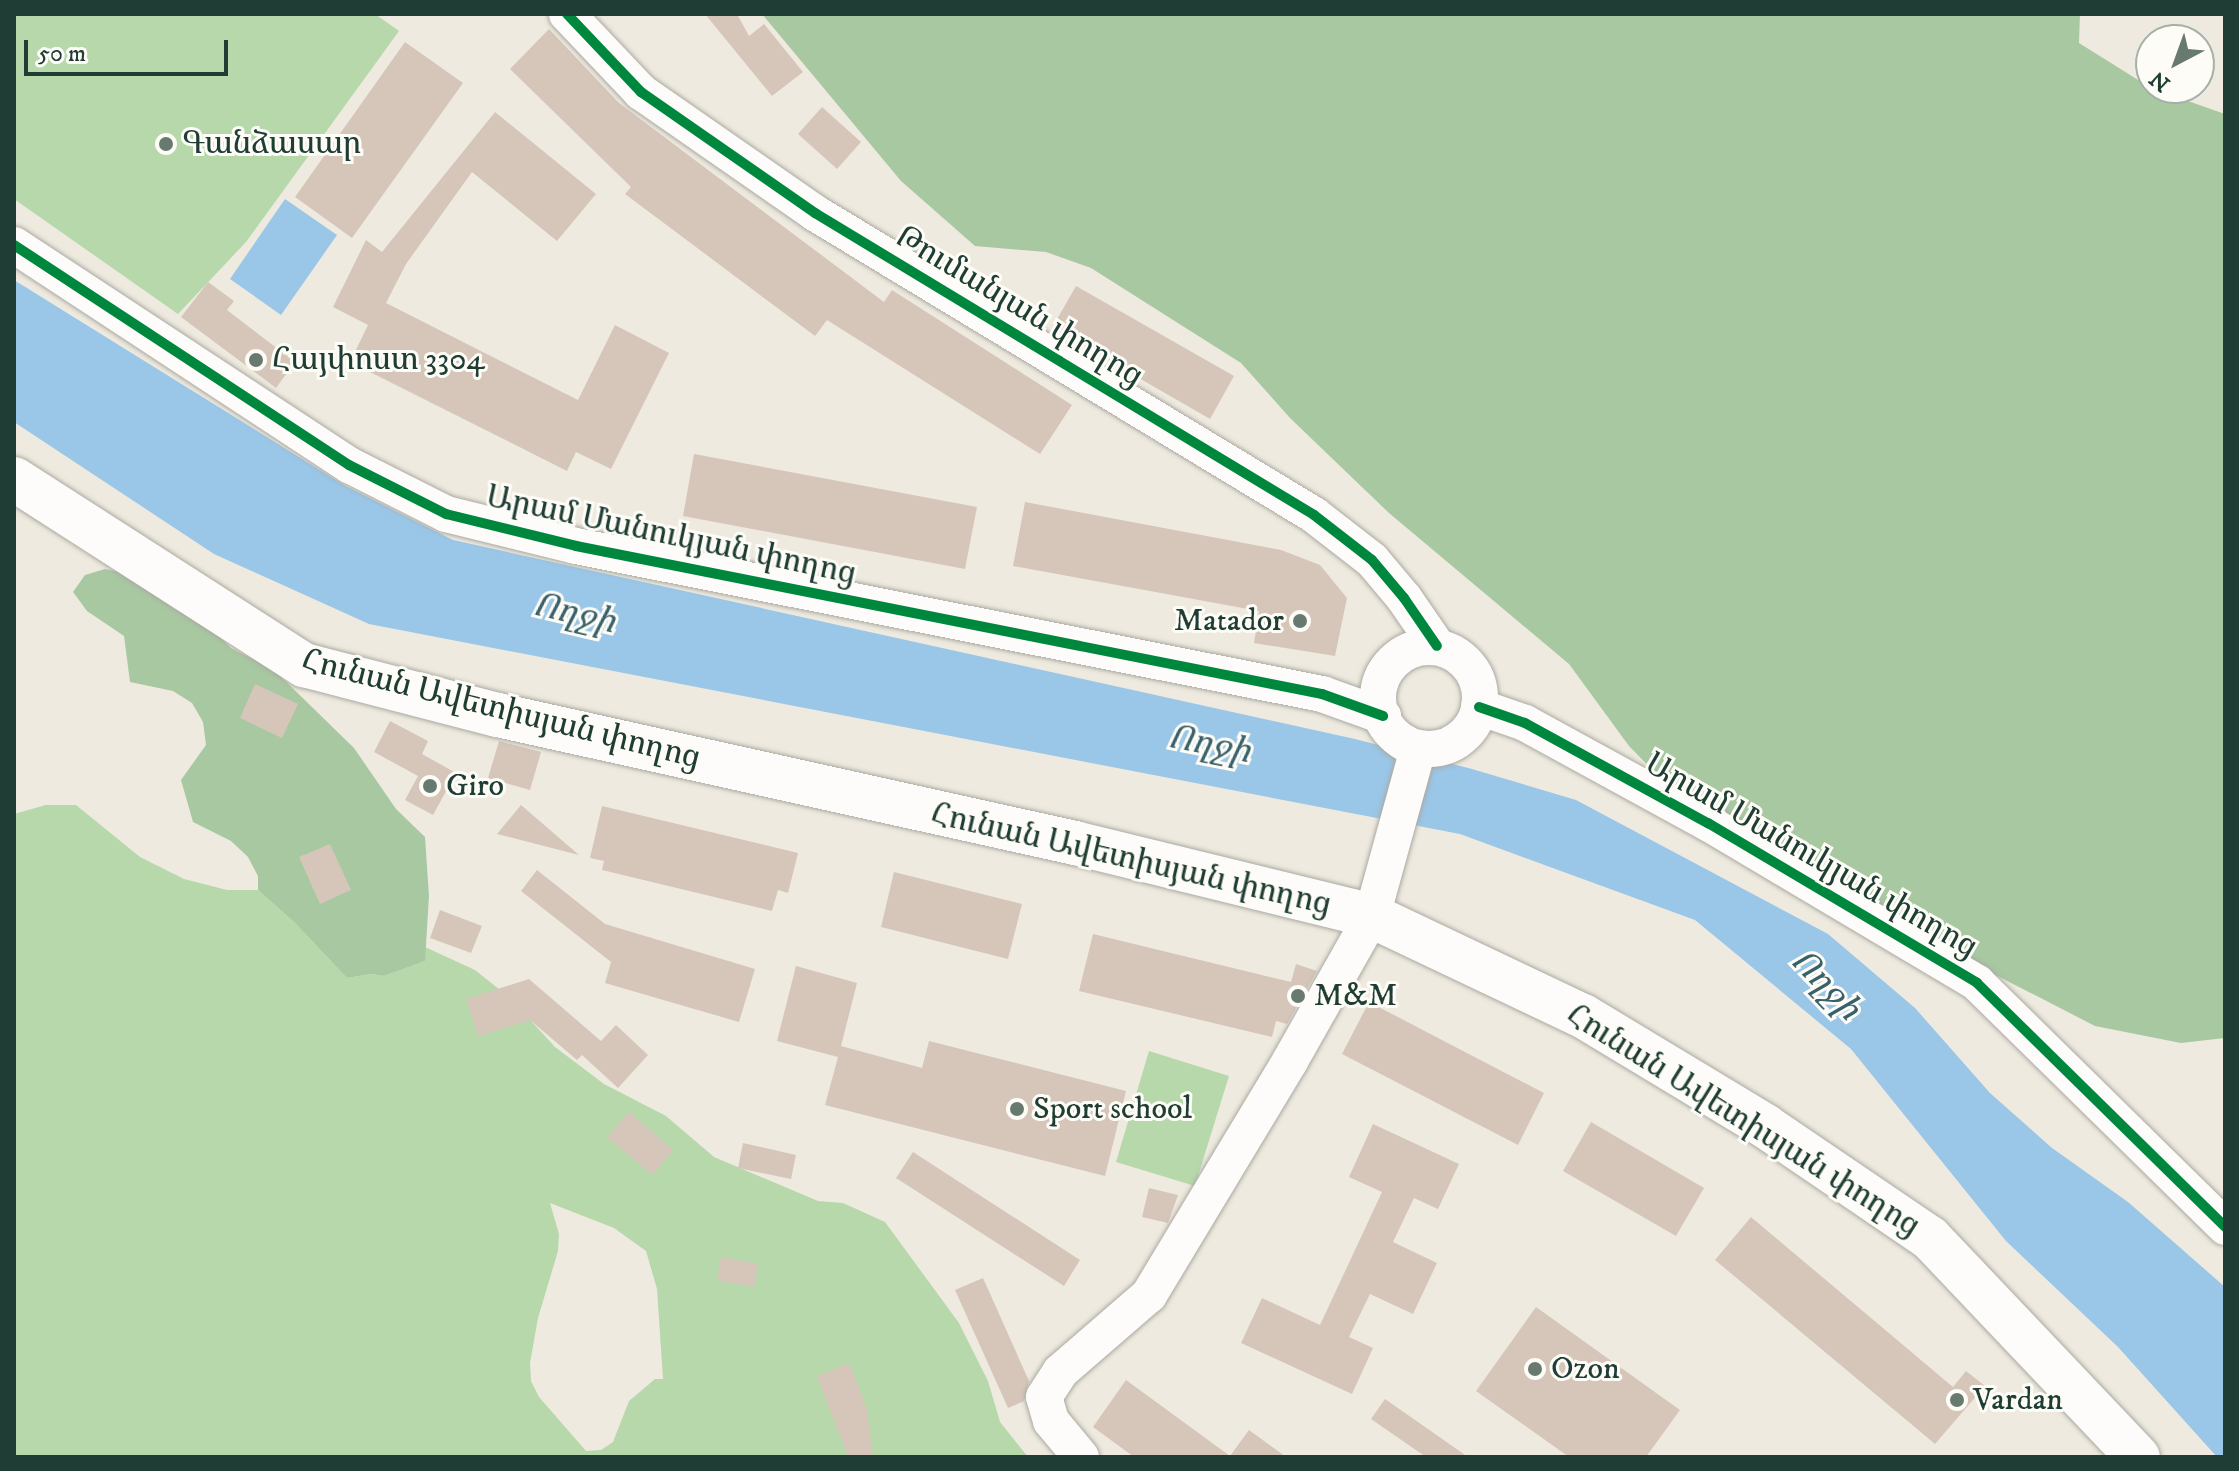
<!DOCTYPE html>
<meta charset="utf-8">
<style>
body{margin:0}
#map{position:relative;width:2239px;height:1471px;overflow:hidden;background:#efeadf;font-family:"IM FELL DW Pica","Noto Serif Armenian",serif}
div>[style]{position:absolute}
.green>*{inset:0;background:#b6d8ab}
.forest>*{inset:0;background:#a8c8a1}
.water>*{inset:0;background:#9ac6e7}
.building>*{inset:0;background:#d6c6ba}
.roads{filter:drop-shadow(0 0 2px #a9aaa2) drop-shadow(0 0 2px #a9aaa2)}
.minor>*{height:36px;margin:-18px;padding:0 18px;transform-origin:18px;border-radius:18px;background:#fdfcfa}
.minor>.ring{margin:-18px;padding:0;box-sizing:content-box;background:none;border:36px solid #fdfcfa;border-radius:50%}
.highway>*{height:44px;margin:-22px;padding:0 22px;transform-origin:22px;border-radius:22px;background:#fdfcfa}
.cycleway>*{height:10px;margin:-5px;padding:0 5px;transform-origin:5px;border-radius:5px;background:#00873e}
.dots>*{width:22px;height:22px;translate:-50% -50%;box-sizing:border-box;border:4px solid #fdfcf7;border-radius:50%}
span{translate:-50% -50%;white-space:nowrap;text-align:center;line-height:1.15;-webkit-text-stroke:6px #fdfcf7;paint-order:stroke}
.poi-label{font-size:32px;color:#1f3d34}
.left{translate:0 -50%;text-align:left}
.right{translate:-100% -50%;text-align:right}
.street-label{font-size:32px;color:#1f3d34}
.water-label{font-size:34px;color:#39616b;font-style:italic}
.frame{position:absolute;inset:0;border:16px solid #1f3d34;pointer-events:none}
.north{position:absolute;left:2135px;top:24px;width:80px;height:80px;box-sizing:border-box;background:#fdfcf7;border:2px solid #a4b0a9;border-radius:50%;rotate:221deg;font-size:22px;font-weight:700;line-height:32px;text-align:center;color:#1f3d34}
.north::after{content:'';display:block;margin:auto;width:28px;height:36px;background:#687a70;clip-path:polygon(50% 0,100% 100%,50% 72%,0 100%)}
.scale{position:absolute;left:24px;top:40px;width:204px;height:36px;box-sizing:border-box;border:4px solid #1f3d34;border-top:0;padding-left:10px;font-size:24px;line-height:28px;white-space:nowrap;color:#1f3d34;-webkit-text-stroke:6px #fdfcf7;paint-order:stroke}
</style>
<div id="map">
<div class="green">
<div style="clip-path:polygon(14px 14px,375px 14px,399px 31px,246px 242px,178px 314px,14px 199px)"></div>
<div style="clip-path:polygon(evenodd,46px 805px,76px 805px,140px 857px,184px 879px,227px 890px,258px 890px,294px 922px,347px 978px,371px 974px,384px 976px,425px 961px,425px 947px,475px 970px,510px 998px,555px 1047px,604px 1084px,666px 1116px,714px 1157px,818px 1201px,843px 1203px,885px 1222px,959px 1323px,988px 1381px,1000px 1422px,1028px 1457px,14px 1457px,14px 814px,46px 805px,550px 1203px,614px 1228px,646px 1251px,657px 1289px,663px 1379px,655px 1379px,629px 1401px,613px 1442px,601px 1450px,586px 1451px,539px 1397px,531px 1381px,530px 1363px,538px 1318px,558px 1251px,559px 1234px,550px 1203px)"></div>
<div style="clip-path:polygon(1149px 1051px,1229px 1076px,1195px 1186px,1116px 1162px)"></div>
</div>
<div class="forest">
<div style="clip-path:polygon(762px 14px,2080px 14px,2079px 43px,2151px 88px,2225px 114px,2225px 1038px,2181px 1043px,2095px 1026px,1881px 916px,1677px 795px,1629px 746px,1569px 664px,1389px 513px,1290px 418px,1241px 363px,1091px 268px,1046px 252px,975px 246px,901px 181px)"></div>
<div style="clip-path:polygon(105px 569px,125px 573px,200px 617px,231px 648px,274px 670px,354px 748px,396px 809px,425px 837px,429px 896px,425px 961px,384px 976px,371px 974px,347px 978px,294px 922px,258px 890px,258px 876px,248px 857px,231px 841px,193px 822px,181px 780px,206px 745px,203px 722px,192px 703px,173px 691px,130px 682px,124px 636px,87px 611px,73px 592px,85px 575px)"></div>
</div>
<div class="water">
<div style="clip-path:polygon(285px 199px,337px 235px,281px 315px,230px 279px)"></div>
<div style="clip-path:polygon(14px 280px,344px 485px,453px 540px,1355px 739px,1472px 769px,1576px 800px,1828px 934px,1915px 1008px,1990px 1093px,2052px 1148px,2128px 1202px,2225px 1287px,2225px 1457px,2217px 1457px,2118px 1347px,2006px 1241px,1851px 1049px,1695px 920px,1460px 834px,369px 624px,214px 554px,14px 422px)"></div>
</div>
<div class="building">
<div style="clip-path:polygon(705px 14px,737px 14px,749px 36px,764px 24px,803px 72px,772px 96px)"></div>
<div style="clip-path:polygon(549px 29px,619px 103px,884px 302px,892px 290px,1072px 405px,1040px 454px,827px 320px,815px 336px,625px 194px,631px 187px,510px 69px)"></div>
<div style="clip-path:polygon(405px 42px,463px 83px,352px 238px,295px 197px)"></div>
<div style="clip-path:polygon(822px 107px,861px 142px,837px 169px,798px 134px)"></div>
<div style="clip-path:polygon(495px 112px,596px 194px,557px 241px,472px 172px,406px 264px,386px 303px,578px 400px,615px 325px,669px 353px,611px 469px,576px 452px,567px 471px,350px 362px,368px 325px,333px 307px,366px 240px,382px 252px)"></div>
<div style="clip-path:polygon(208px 282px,234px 301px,227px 310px,295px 362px,276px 388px,181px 317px)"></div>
<div style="clip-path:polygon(1076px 286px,1234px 376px,1210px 419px,1052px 328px)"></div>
<div style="clip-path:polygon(694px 454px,977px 507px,965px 569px,683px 516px)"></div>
<div style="clip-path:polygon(1025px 502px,1281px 550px,1320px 565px,1347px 598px,1335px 656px,1254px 643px,1259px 611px,1013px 566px)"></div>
<div style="clip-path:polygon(255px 684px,298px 704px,282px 738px,240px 718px)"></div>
<div style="clip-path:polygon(390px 721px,428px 741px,422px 754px,456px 773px,433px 815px,405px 800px,418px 776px,374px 752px)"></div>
<div style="clip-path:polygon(499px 741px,541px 752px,530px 790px,488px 778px)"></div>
<div style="clip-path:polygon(521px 805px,579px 855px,497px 834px)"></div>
<div style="clip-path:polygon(602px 806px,798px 853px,788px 893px,778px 890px,772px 911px,602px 870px,604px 861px,590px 858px)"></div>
<div style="clip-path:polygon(330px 844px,351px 890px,320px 904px,299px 857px)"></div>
<div style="clip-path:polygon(537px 870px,605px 924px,755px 969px,739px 1022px,605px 983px,611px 962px,521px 891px)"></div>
<div style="clip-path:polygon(894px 872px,1022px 904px,1008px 959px,881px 927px)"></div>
<div style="clip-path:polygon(440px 910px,482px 926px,471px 953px,430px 938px)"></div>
<div style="clip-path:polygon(1093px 934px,1291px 982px,1296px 964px,1317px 971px,1287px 1024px,1276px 1021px,1272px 1037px,1079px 991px)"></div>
<div style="clip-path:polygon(796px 966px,857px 983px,841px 1046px,922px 1068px,929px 1041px,1126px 1091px,1105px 1176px,825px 1105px,838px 1057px,777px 1041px)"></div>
<div style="clip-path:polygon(529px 979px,601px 1041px,616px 1025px,648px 1055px,618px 1088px,582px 1055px,577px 1060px,530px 1020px,478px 1036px,466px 999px)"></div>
<div style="clip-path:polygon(1369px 1002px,1544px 1093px,1518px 1145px,1342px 1054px)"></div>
<div style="clip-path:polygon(629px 1112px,673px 1150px,652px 1175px,607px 1137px)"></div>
<div style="clip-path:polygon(1591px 1122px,1704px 1188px,1676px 1236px,1563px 1171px)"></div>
<div style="clip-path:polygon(1373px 1124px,1459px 1164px,1438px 1209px,1414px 1198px,1393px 1242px,1437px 1263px,1413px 1314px,1370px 1294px,1349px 1337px,1373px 1348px,1352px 1394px,1241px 1343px,1262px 1298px,1320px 1325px,1382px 1192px,1349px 1177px)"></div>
<div style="clip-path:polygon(743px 1143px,796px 1155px,791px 1179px,738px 1168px)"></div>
<div style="clip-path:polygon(913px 1152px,1080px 1260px,1064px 1286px,896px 1178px)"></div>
<div style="clip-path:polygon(1149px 1188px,1178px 1195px,1168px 1223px,1142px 1217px)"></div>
<div style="clip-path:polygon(1751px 1217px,1953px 1387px,1966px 1371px,1985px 1386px,1935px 1444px,1715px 1260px)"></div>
<div style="clip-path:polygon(721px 1257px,758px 1264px,754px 1287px,717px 1280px)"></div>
<div style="clip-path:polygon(983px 1278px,1029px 1381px,1024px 1401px,1008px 1408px,955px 1290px)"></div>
<div style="clip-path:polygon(1536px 1307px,1680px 1410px,1646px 1457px,1569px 1457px,1476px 1391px)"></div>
<div style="clip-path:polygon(849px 1363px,867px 1409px,873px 1457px,848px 1457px,817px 1376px)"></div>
<div style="clip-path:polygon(1126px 1380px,1230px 1456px,1249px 1430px,1286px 1457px,1134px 1457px,1093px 1427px)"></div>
<div style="clip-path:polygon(1385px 1399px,1468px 1457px,1426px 1457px,1371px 1419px)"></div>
</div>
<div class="roads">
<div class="minor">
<div style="left:567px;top:14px;width:108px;rotate:46.5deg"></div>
<div style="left:641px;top:92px;width:212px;rotate:34.8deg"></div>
<div style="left:815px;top:213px;width:583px;rotate:31.18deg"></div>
<div style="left:1314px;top:515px;width:73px;rotate:37.8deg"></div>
<div style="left:1372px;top:560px;width:50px;rotate:49.9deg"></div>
<div style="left:1404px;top:598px;width:58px;rotate:55.5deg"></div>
<div style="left:14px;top:245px;width:401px;rotate:33.3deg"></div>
<div style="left:349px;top:465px;width:109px;rotate:26.8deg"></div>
<div style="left:446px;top:514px;width:134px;rotate:13.8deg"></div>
<div style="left:576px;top:546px;width:761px;rotate:11.22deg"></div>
<div style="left:1322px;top:694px;width:65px;rotate:19.8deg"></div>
<div class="ring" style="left:1378px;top:647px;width:66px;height:66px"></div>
<div style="left:1479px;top:707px;width:49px;rotate:19.2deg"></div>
<div style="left:1525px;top:723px;width:209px;rotate:28.7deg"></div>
<div style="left:1708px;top:823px;width:313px;rotate:30.7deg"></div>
<div style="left:1977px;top:983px;width:348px;rotate:44.5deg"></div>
<div style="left:1081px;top:1457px;width:47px;rotate:-129.8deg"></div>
<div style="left:1051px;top:1421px;width:25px;rotate:-106deg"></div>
<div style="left:1044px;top:1397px;width:30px;rotate:-57deg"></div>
<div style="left:1060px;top:1372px;width:118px;rotate:-40.9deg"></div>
<div style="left:1149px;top:1295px;width:273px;rotate:-58.9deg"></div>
<div style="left:1290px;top:1061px;width:167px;rotate:-60.5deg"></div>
<div style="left:1372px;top:916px;width:173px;rotate:-74.6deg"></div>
</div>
<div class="highway">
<div style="left:14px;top:479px;width:345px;rotate:32.7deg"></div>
<div style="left:304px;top:665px;width:200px;rotate:14.5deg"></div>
<div style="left:498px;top:715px;width:591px;rotate:12.51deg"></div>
<div style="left:1075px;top:843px;width:306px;rotate:13.8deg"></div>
<div style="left:1372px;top:916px;width:233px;rotate:25.4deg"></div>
<div style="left:1583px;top:1016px;width:213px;rotate:31.1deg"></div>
<div style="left:1765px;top:1126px;width:199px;rotate:34.2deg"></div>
<div style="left:1930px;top:1238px;width:302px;rotate:46.5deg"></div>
</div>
</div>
<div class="cycleway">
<div style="left:567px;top:14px;width:108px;rotate:46.5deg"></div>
<div style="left:641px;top:92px;width:212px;rotate:34.8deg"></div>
<div style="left:815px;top:213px;width:583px;rotate:31.18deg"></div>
<div style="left:1314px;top:515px;width:73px;rotate:37.8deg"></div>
<div style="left:1372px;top:560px;width:50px;rotate:49.9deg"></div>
<div style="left:1404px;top:598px;width:58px;rotate:55.5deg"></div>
<div style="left:14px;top:245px;width:401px;rotate:33.3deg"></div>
<div style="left:349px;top:465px;width:109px;rotate:26.8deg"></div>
<div style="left:446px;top:514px;width:134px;rotate:13.8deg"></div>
<div style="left:576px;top:546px;width:761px;rotate:11.22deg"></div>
<div style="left:1322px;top:694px;width:65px;rotate:19.8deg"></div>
<div style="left:1479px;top:707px;width:49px;rotate:19.2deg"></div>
<div style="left:1525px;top:723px;width:209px;rotate:28.7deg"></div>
<div style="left:1708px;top:823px;width:313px;rotate:30.7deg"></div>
<div style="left:1977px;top:983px;width:348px;rotate:44.5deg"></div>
</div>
<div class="dots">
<div style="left:166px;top:144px;background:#687a70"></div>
<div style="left:256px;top:360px;background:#687a70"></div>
<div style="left:1300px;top:621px;background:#687a70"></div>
<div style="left:430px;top:786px;background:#687a70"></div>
<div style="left:1298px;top:996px;background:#687a70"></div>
<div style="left:1017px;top:1109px;background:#687a70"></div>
<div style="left:1535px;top:1369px;background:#687a70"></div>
<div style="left:1957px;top:1400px;background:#687a70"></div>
</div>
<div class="poi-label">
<span class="left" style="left:182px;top:144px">Գանձասար</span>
<span class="left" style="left:272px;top:360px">Հայփոստ 3304</span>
<span class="right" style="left:1284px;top:621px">Matador</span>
<span class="left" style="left:446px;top:786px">Giro</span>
<span class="left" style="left:1314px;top:996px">M&amp;M</span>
<span class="left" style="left:1033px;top:1109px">Sport school</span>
<span class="left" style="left:1551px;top:1369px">Ozon</span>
<span class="left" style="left:1973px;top:1400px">Vardan</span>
</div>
<div class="street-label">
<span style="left:1019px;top:307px;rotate:31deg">Թումանյան փողոց</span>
<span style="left:671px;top:536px;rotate:12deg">Արամ Մանուկյան փողոց</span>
<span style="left:501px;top:710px;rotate:14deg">Հունան Ավետիսյան փողոց</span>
<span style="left:1811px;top:856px;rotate:30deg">Արամ Մանուկյան փողոց</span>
<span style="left:1131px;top:860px;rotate:13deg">Հունան Ավետիսյան փողոց</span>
<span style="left:1743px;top:1121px;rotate:32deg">Հունան Ավետիսյան փողոց</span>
</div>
<div class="water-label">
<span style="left:574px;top:614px;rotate:13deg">Ողջի</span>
<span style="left:1209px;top:745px;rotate:11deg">Ողջի</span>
<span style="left:1825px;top:985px;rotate:46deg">Ողջի</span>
</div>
<div class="frame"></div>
<div class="north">N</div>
<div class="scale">50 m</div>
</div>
